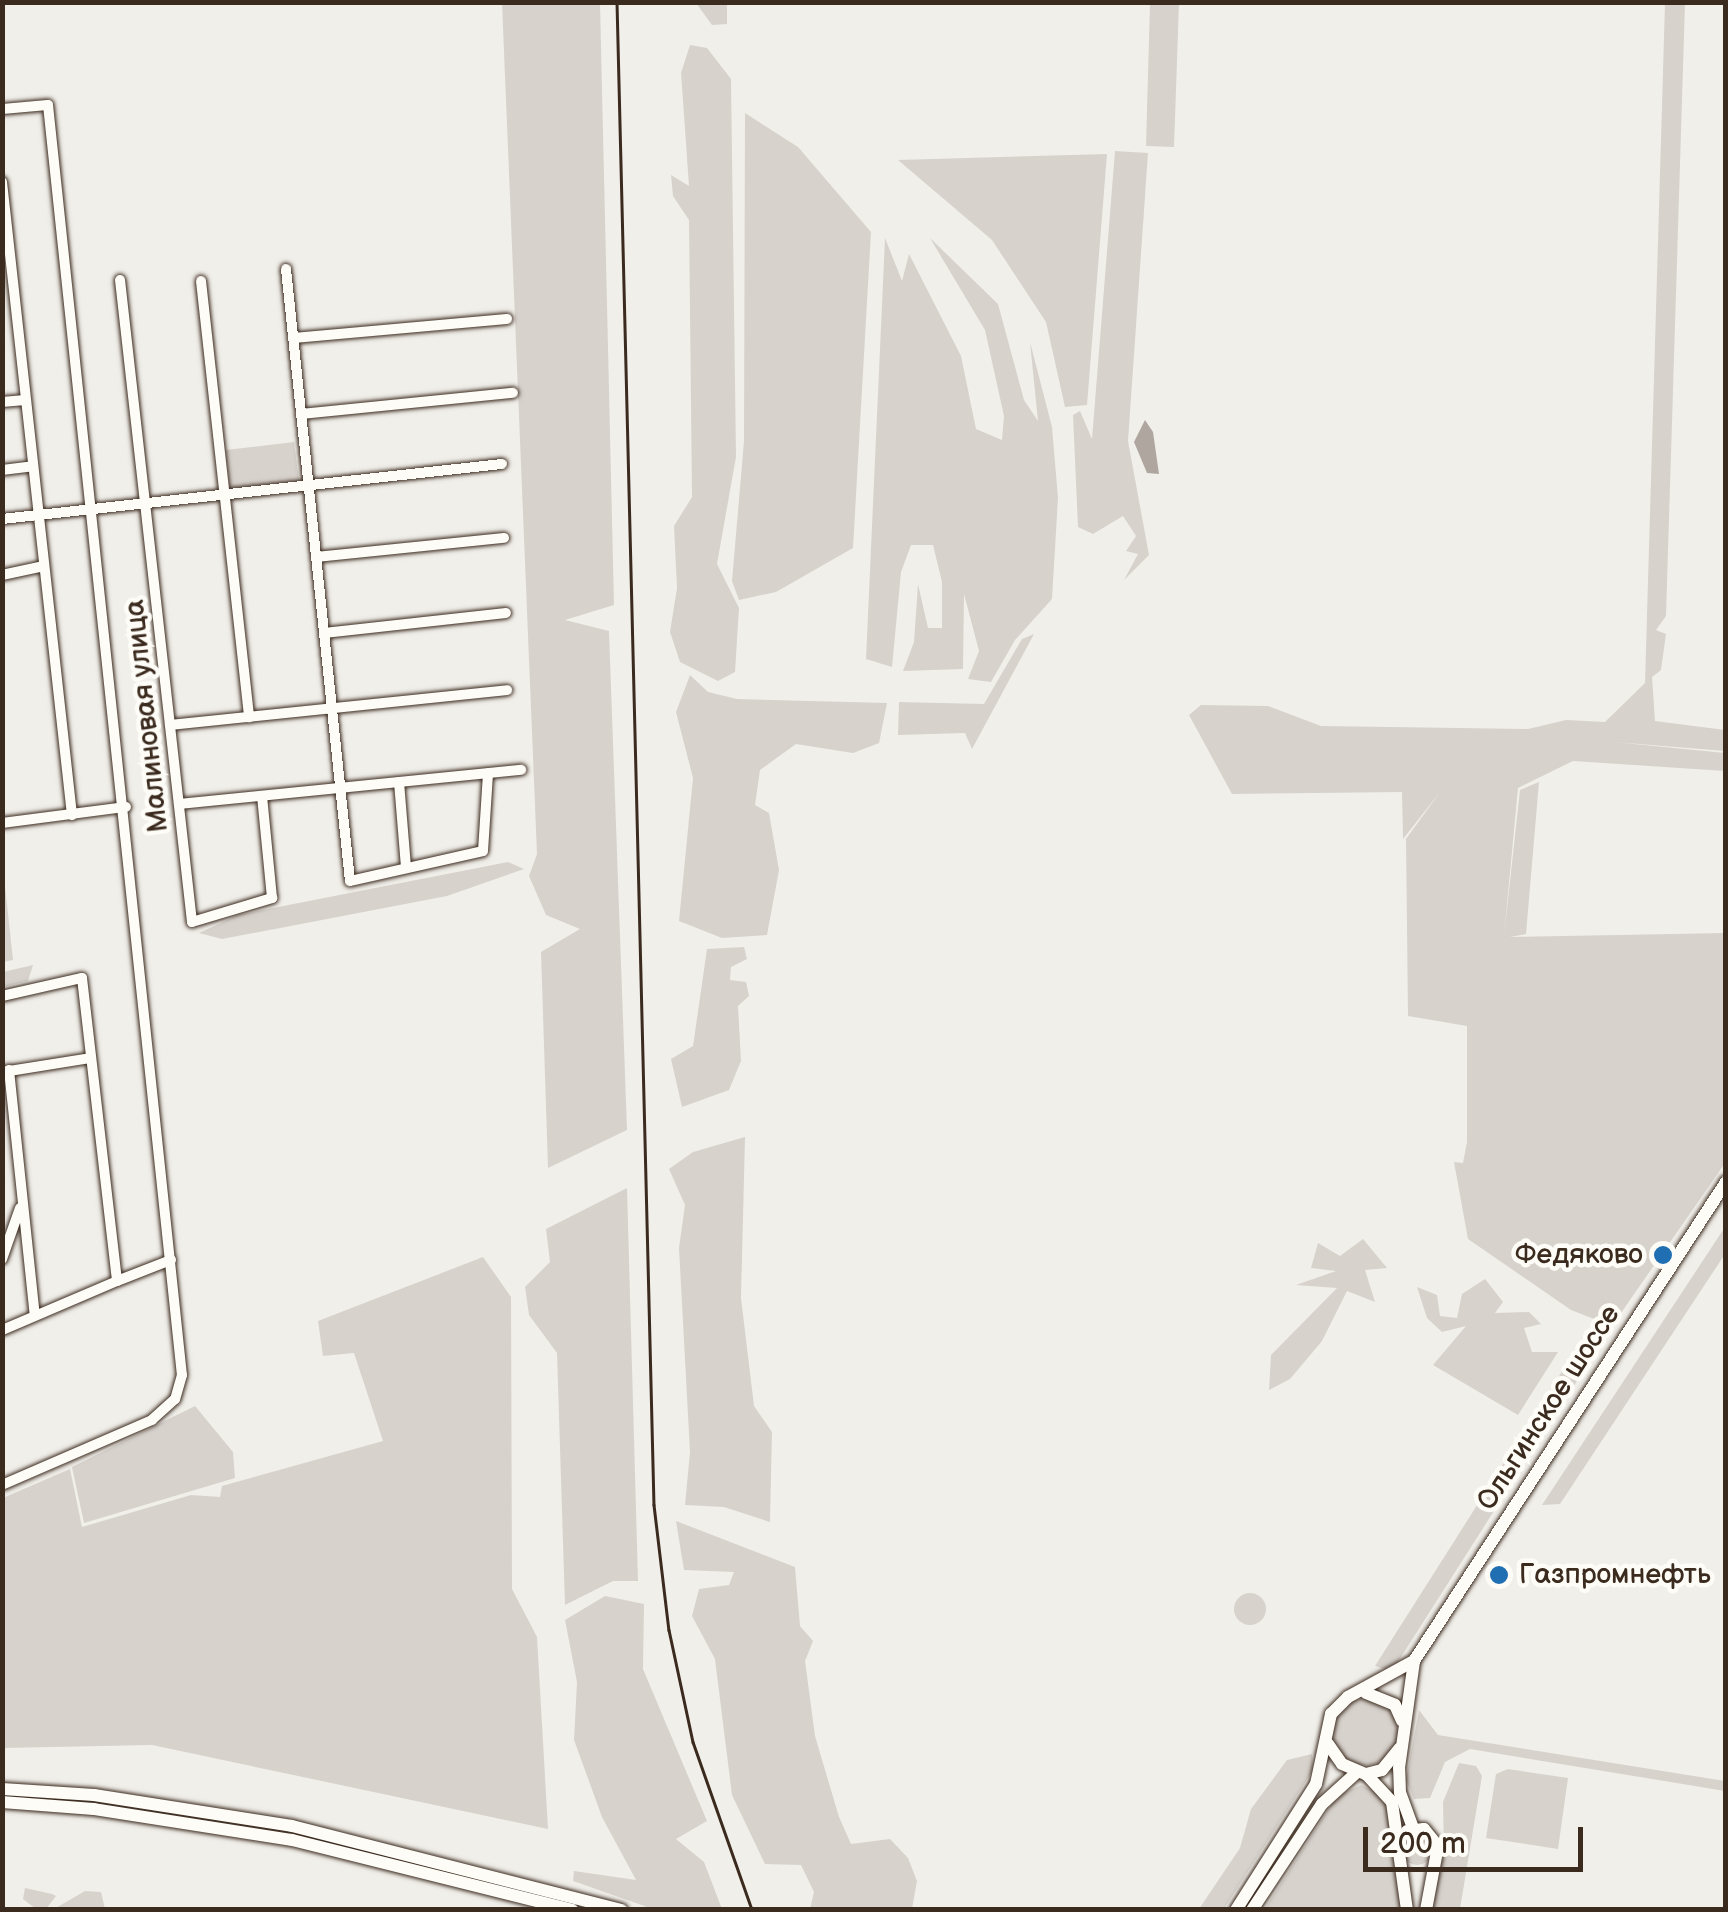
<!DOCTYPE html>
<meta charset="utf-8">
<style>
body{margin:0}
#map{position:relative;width:1728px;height:1912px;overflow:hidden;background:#f1efea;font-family:"Balsamiq Sans",sans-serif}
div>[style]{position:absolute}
.green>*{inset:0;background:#d7d2cc}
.round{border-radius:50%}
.water>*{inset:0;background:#aea69f}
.roads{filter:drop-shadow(0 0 2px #3b2a1e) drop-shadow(0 0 2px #3b2a1e)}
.minor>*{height:10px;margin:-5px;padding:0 5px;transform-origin:5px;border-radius:5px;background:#fdfcf7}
.major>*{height:12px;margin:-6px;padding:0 6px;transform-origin:6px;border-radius:6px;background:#fdfcf7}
.rail>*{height:2.5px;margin:-1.25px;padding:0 1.25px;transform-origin:1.25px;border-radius:1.25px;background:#3b2a1e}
.dots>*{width:28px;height:28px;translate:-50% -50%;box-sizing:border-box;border:5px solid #fdfcf7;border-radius:50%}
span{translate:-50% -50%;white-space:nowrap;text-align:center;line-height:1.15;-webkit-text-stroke:9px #fdfcf7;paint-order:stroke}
.street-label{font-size:28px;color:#3b2a1e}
.poi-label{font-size:28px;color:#3b2a1e}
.right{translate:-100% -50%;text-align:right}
.left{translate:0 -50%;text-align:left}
.frame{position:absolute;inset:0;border:5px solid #3b2a1e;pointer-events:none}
.scale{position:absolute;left:1363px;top:1827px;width:220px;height:45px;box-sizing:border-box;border:5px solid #3b2a1e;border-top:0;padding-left:12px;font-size:30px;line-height:35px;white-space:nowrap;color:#3b2a1e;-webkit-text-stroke:8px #fdfcf7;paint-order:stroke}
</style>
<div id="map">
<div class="green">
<div style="clip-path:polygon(502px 3px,600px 3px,614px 605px,565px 620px,609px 631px,627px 1130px,548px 1168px,541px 952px,580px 929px,546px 915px,529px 876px,537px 854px)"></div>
<div style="clip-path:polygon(696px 3px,727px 3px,727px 24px,712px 25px)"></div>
<div style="clip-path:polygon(1150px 3px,1179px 3px,1174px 147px,1146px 146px)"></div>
<div style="clip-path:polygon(1665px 3px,1685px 3px,1666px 616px,1656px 630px,1666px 634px,1661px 670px,1652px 677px,1655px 721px,1725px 730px,1725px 751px,1614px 742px,1725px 753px,1725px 771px,1573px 761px,1518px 788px,1504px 936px,1520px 790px,1539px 782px,1526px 934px,1510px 937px,1725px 933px,1725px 1163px,1612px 1326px,1571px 1310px,1468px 1239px,1454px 1162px,1463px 1163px,1467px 1142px,1467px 1026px,1408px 1016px,1406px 839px,1440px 792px,1403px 839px,1402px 792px,1232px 794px,1189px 715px,1201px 705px,1268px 706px,1321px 726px,1528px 729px,1566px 720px,1605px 722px,1645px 683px)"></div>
<div style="clip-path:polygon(690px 45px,707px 48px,731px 79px,736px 457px,717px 564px,739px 608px,735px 672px,718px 681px,680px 662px,670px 632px,677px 588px,674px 526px,692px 497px,689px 220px,673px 196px,671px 175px,689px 186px,681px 73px)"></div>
<div style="clip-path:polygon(745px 113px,798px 147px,871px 232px,853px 548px,776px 592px,739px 600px,732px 581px,744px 441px)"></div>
<div style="clip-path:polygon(1115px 151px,1148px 153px,1128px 441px,1149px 555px,1124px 580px,1138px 554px,1126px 551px,1136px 536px,1123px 516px,1093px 534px,1078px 527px,1073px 415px,1080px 411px,1092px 439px)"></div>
<div style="clip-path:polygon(1107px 154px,1087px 405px,1065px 407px,1046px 322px,992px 240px,898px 160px)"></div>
<div style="clip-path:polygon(885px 238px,902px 281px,909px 254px,961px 356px,976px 429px,1002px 440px,1004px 416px,985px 330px,930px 238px,998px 304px,1024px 400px,1038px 421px,1030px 342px,1052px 427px,1058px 498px,1052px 599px,1015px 640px,991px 682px,968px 679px,979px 651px,964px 594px,963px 669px,903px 671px,914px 642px,918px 584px,928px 628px,942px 628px,942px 582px,933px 545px,911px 545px,901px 572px,892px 667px,866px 659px)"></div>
<div style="clip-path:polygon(294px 442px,299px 481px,230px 489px,226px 450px)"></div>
<div style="clip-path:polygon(1034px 634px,972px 749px,965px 733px,898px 735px,899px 702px,984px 704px,1022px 639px)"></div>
<div style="clip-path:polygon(690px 675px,708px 692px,737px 699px,887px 703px,879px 743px,853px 753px,796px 744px,760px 770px,755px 805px,769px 813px,779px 870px,767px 935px,722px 938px,679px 921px,693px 778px,676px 712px)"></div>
<div style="clip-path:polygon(2px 858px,13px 960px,3px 962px,2px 962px)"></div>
<div style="clip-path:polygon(508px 862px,524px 869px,447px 896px,222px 939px,199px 933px,238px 915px)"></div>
<div style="clip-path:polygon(744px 947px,747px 959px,731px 967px,730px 980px,746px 982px,749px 996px,738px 1006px,741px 1061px,729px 1090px,682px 1107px,671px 1059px,693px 1046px,707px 949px)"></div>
<div style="clip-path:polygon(33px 965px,28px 981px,3px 987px,3px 972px)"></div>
<div style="clip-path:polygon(745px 1137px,741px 1298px,754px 1406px,772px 1432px,770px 1522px,724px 1507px,685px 1505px,690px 1452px,679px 1248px,685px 1205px,669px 1169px,693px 1152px)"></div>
<div style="clip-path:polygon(627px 1188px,638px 1581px,613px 1581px,565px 1605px,557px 1353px,529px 1315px,525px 1287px,550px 1262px,546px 1229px)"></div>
<div style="clip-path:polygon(1725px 1227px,1725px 1254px,1560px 1504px,1542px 1505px)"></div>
<div style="clip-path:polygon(1363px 1239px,1387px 1268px,1365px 1270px,1375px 1302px,1347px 1291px,1322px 1341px,1290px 1379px,1269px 1390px,1271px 1355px,1337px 1288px,1296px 1285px,1336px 1271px,1311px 1268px,1318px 1243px,1340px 1256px)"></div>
<div style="clip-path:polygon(483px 1257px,511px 1297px,512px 1589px,537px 1637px,548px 1829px,152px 1745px,3px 1748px,3px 1498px,70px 1469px,82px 1527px,191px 1495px,220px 1497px,222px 1486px,383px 1441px,354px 1353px,323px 1356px,318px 1321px)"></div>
<div style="clip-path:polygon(1485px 1279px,1503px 1302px,1495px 1313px,1529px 1312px,1541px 1324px,1524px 1328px,1532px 1352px,1558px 1352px,1518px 1415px,1433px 1365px,1466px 1326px,1442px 1332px,1427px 1318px,1417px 1287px,1437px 1295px,1440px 1316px,1457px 1318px,1462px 1294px)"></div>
<div style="clip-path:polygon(1580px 1343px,1596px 1351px,1392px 1671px,1375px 1666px)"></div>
<div style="clip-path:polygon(195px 1406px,233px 1452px,235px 1478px,84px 1523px,72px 1467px)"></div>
<div style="clip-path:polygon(676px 1521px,795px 1567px,800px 1626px,813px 1641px,805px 1661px,815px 1736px,839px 1817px,851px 1844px,890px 1839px,908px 1858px,917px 1881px,912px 1909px,810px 1909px,814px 1892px,801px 1865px,765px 1864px,732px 1795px,715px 1659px,692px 1616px,699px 1589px,729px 1585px,734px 1572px,684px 1570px)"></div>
<div class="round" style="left:1234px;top:1593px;width:32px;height:32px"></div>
<div style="clip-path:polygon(605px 1596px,644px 1604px,643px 1669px,707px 1821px,676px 1839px,704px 1862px,722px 1909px,653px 1909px,573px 1881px,574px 1871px,636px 1880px,602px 1817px,574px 1740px,577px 1682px,565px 1620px)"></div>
<div class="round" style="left:1332px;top:1699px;width:66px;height:66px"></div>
<div style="clip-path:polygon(1419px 1710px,1438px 1735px,1725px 1781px,1725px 1791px,1470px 1749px,1445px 1762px,1430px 1798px,1414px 1799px,1406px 1780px)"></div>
<div style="clip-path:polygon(1312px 1754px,1313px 1770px,1224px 1909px,1199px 1909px,1240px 1848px,1251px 1809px,1287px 1760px)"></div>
<div style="clip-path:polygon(1459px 1763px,1476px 1766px,1482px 1776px,1460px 1909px,1430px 1910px,1444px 1852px,1443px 1802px)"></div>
<div style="clip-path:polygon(1508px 1769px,1568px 1778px,1558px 1849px,1486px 1838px,1496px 1774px)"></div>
<div style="clip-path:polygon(1361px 1785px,1385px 1797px,1392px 1816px,1402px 1909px,1264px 1910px,1337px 1796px)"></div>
<div class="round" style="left:1402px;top:1835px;width:30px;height:30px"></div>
<div style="clip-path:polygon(25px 1888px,52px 1894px,56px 1896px,46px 1909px,36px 1909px,23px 1899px)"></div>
<div style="clip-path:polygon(85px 1891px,101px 1892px,105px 1909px,54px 1909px)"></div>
</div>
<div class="water">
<div style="clip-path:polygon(1145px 420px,1153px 432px,1159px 474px,1147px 473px,1134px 442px)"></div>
</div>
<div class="roads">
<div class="minor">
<div style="left:2px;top:109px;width:46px;rotate:-5deg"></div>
<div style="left:48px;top:105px;width:1277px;rotate:83.98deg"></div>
<div style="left:182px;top:1375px;width:25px;rotate:106deg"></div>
<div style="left:175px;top:1399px;width:31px;rotate:138deg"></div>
<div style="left:152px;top:1420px;width:163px;rotate:156.6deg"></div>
<div style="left:2px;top:182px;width:637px;rotate:83.69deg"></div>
<div style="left:286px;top:269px;width:615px;rotate:84.03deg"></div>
<div style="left:350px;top:881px;width:136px;rotate:-12.7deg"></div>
<div style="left:483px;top:851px;width:78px;rotate:-86.3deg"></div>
<div style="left:120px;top:280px;width:646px;rotate:83.6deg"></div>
<div style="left:192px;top:922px;width:84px;rotate:-16.7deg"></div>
<div style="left:272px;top:898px;width:102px;rotate:-95.6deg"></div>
<div style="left:201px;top:281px;width:439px;rotate:83.7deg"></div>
<div style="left:293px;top:338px;width:215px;rotate:-5.1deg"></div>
<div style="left:2px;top:402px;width:23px;rotate:-5deg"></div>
<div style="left:301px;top:414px;width:213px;rotate:-5.7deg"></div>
<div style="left:2px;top:470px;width:31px;rotate:-7deg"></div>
<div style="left:2px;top:519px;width:503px;rotate:-6.28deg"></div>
<div style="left:316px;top:557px;width:189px;rotate:-5.8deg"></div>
<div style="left:2px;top:575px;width:43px;rotate:-12.1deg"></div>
<div style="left:324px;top:633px;width:183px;rotate:-6.3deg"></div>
<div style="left:170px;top:725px;width:339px;rotate:-5.9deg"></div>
<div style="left:399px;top:782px;width:85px;rotate:85.3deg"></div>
<div style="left:179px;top:804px;width:344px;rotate:-5.7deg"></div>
<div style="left:2px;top:823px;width:125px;rotate:-7.4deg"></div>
<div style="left:2px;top:996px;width:82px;rotate:-12.7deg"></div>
<div style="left:82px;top:978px;width:305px;rotate:83.4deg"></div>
<div style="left:117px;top:1281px;width:125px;rotate:156.9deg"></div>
<div style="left:9px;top:1070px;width:247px;rotate:84deg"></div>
<div style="left:3px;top:1072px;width:88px;rotate:-9.1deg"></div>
<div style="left:2px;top:1259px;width:54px;rotate:-70.6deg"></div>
<div style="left:117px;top:1281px;width:58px;rotate:-21.3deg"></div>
</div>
<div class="major">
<div style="left:1366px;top:1693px;width:31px;rotate:22deg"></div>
<div style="left:1395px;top:1705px;width:17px;rotate:66deg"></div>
<div style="left:1328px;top:1744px;width:24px;rotate:55deg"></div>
<div style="left:1342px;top:1764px;width:26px;rotate:23deg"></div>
<div style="left:1366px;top:1774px;width:16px;rotate:-14deg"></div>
<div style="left:1382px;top:1770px;width:28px;rotate:-51deg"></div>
<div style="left:1366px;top:1774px;width:38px;rotate:47deg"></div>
<div style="left:1392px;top:1802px;width:109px;rotate:82.1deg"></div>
<div style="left:2px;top:1789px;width:92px;rotate:3.7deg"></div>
<div style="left:94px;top:1795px;width:200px;rotate:8.9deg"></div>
<div style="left:292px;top:1826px;width:340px;rotate:14.3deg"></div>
<div style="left:2px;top:1802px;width:92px;rotate:4.4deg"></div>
<div style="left:94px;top:1809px;width:200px;rotate:8.9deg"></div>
<div style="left:292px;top:1840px;width:289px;rotate:14deg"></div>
<div style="left:1413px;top:1828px;width:37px;rotate:-110deg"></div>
<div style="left:1400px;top:1793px;width:25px;rotate:-92deg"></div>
<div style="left:1399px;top:1768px;width:108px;rotate:-82deg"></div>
<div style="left:1414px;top:1661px;width:572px;rotate:-56.92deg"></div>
<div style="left:1407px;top:1831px;width:17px;rotate:-7deg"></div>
<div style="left:1424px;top:1829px;width:22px;rotate:51deg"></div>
<div style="left:1438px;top:1846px;width:65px;rotate:100.6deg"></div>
<div style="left:1236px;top:1910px;width:149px;rotate:-57.6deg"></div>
<div style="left:1316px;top:1784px;width:72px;rotate:-77.9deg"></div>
<div style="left:1331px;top:1714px;width:24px;rotate:-45deg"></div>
<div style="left:1348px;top:1697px;width:73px;rotate:-28.7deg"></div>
<div style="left:1252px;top:1910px;width:127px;rotate:-56.6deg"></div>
<div style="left:1322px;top:1804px;width:47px;rotate:-42.4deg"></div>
</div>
</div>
<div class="rail">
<div style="left:617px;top:2px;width:1503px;rotate:88.59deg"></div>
<div style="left:654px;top:1505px;width:126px;rotate:83.2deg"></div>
<div style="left:669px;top:1630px;width:115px;rotate:77.9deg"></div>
<div style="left:693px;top:1742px;width:178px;rotate:70.6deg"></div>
</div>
<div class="dots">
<div style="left:1663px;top:1255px;background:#1f6fb2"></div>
<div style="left:1499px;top:1575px;background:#1f6fb2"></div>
</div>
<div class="street-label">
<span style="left:147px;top:716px;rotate:-96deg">Малиновая улица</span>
<span style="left:1549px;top:1408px;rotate:-57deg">Ольгинское шоссе</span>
</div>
<div class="poi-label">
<span class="right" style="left:1643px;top:1255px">Федяково</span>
<span class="left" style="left:1519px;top:1575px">Газпромнефть</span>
</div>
<div class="frame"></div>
<div class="scale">200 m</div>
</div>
